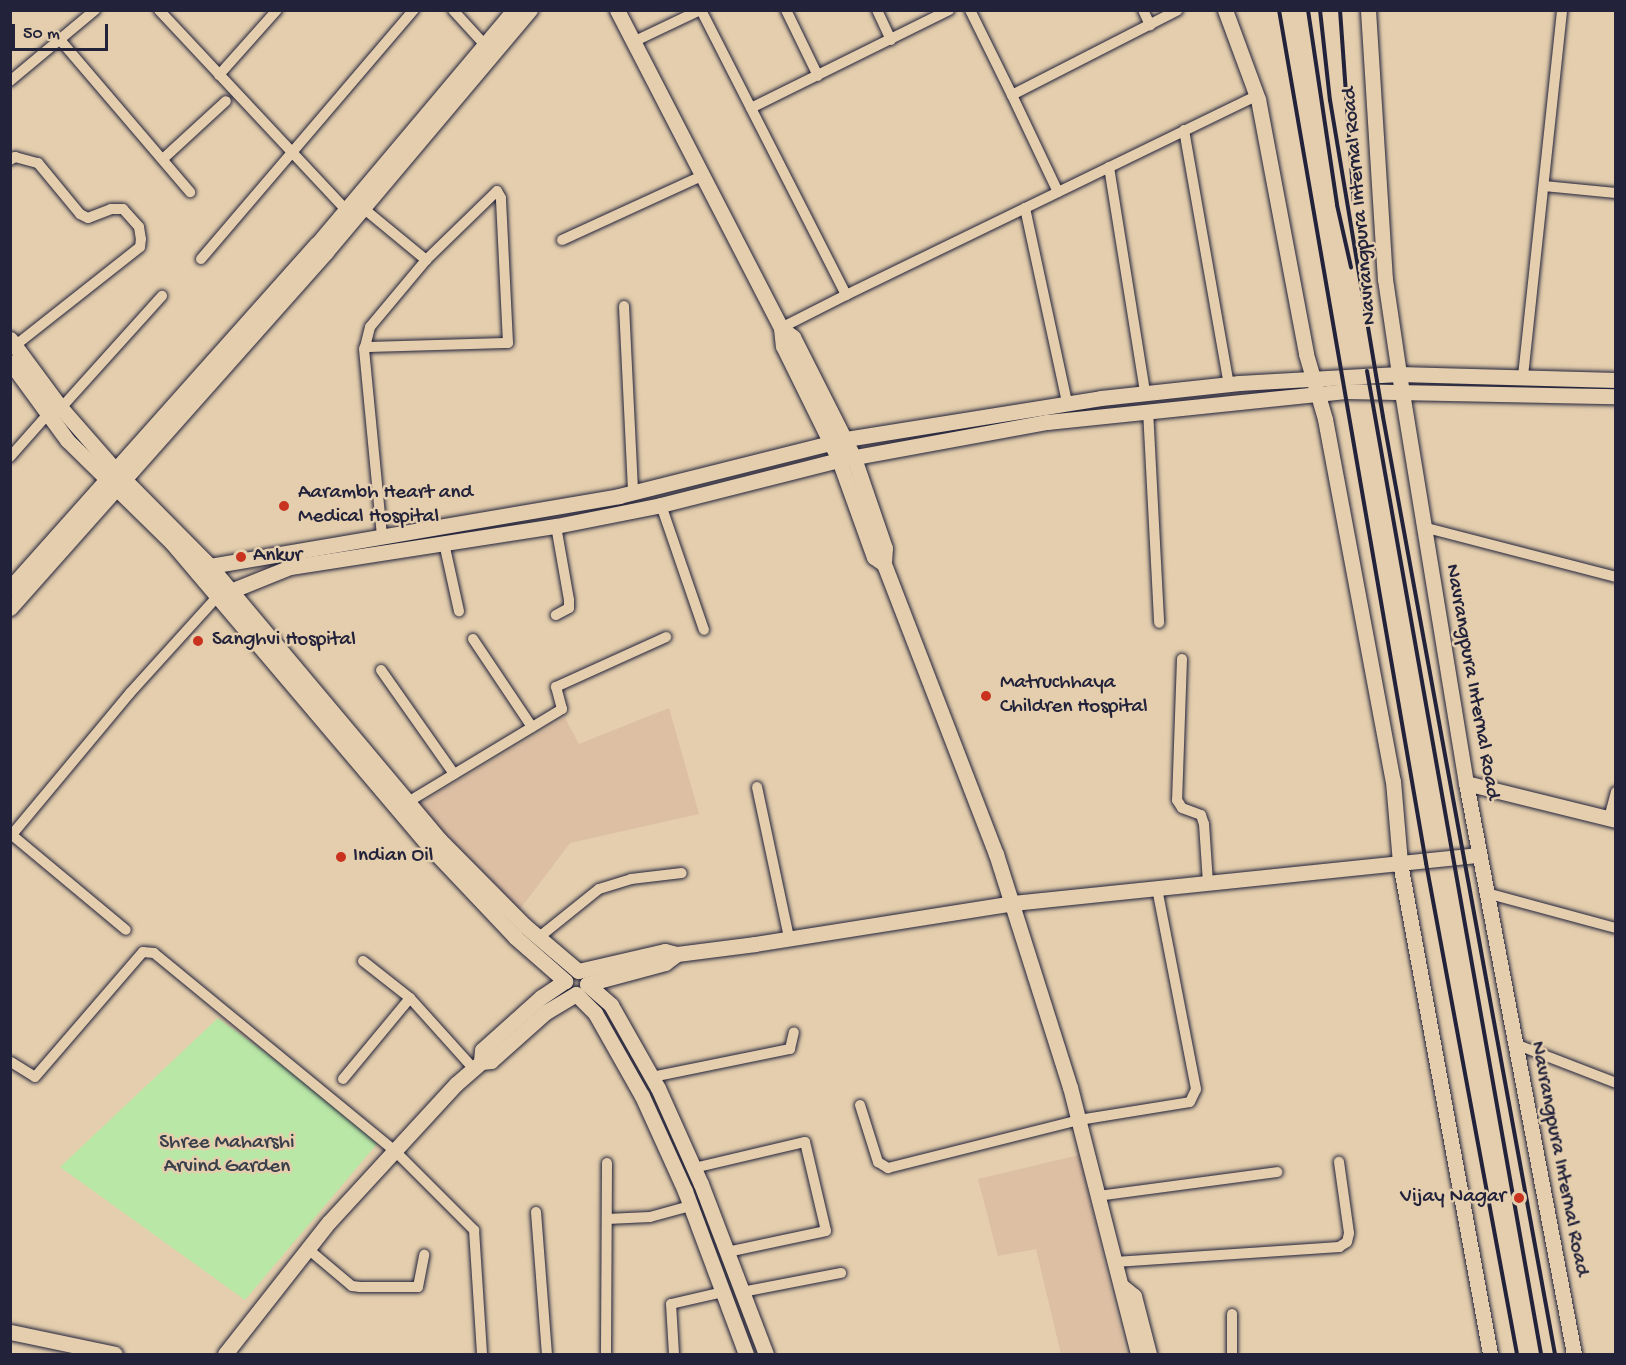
<!DOCTYPE html>
<style>
body{margin:0}
#map{position:relative;width:1626px;height:1365px;overflow:hidden;background:#e4cead;font-family:"Gochi Hand",sans-serif}
div>[style]{position:absolute}
.built>*{inset:0;background:#ddbfa3}
.green>*{inset:0;background:#b9e7a6}
.roads{filter:drop-shadow(0 0 2px #22223b) drop-shadow(0 0 2px #22223b)}
.street>*{height:10px;margin:-5px;padding:0 5px;transform-origin:5px;border-radius:5px;background:#e4cead}
.secondary>*{height:15px;margin:-7.5px;padding:0 7.5px;transform-origin:7.5px;border-radius:7.5px;background:#e4cead}
.rail>*{height:4px;margin:-2px;padding:0 2px;transform-origin:2px;border-radius:2px;background:#22223b}
.dots>*{width:16px;height:16px;translate:-50% -50%;box-sizing:border-box;border:3px solid #e4cead;border-radius:50%}
span{translate:-50% -50%;white-space:nowrap;text-align:center;line-height:1.15;-webkit-text-stroke:5px #e4cead;paint-order:stroke}
.street-label{font-size:21px;color:#22223b}
.poi-label{font-size:21px;color:#22223b}
.left{translate:0 -50%;text-align:left}
.right{translate:-100% -50%;text-align:right}
.park-label{font-size:21px;color:#39404b}
.frame{position:absolute;inset:0;border:12px solid #22223b;pointer-events:none}
.scale{position:absolute;left:12px;top:24px;width:96px;height:27px;box-sizing:border-box;border:3px solid #22223b;border-top:0;padding-left:8px;font-size:18px;line-height:21px;white-space:nowrap;color:#22223b;-webkit-text-stroke:4px #e4cead;paint-order:stroke}
</style>
<div id="map">
<div class="built">
<div style="clip-path:polygon(669px 708px,699px 814px,570px 843px,518px 912px,417px 805px,565px 718px,579px 744px)"></div>
<div style="clip-path:polygon(1079px 1155px,1126px 1354px,1061px 1354px,1036px 1249px,998px 1256px,978px 1179px)"></div>
</div>
<div class="green">
<div style="clip-path:polygon(218px 1018px,382px 1138px,245px 1300px,60px 1167px)"></div>
</div>
<div class="roads">
<div class="street">
<div style="left:159px;top:10px;width:279px;rotate:46.9deg"></div>
<div style="left:453px;top:10px;width:47px;rotate:47.6deg"></div>
<div style="left:701px;top:10px;width:320px;rotate:63deg"></div>
<div style="left:846px;top:295px;width:73px;rotate:153.1deg"></div>
<div style="left:786px;top:10px;width:73px;rotate:64.1deg"></div>
<div style="left:877px;top:10px;width:33px;rotate:65deg"></div>
<div style="left:970px;top:10px;width:95px;rotate:63.7deg"></div>
<div style="left:1143px;top:10px;width:17px;rotate:65deg"></div>
<div style="left:61px;top:41px;width:199px;rotate:49.5deg"></div>
<div style="left:633px;top:42px;width:74px;rotate:-25.5deg"></div>
<div style="left:219px;top:75px;width:87px;rotate:-48.3deg"></div>
<div style="left:10px;top:81px;width:111px;rotate:-39.9deg"></div>
<div style="left:751px;top:108px;width:221px;rotate:-26.3deg"></div>
<div style="left:1184px;top:130px;width:258px;rotate:80deg"></div>
<div style="left:164px;top:158px;width:84px;rotate:-42.6deg"></div>
<div style="left:10px;top:160px;width:6px;rotate:-31deg"></div>
<div style="left:15px;top:157px;width:24px;rotate:15deg"></div>
<div style="left:38px;top:163px;width:66px;rotate:50.5deg"></div>
<div style="left:80px;top:214px;width:9px;rotate:27deg"></div>
<div style="left:88px;top:218px;width:25px;rotate:-21deg"></div>
<div style="left:111px;top:209px;width:12px"></div>
<div style="left:123px;top:209px;width:24px;rotate:48deg"></div>
<div style="left:139px;top:227px;width:12px;rotate:81deg"></div>
<div style="left:141px;top:239px;width:8px;rotate:97deg"></div>
<div style="left:140px;top:247px;width:158px;rotate:141.7deg"></div>
<div style="left:1109px;top:167px;width:228px;rotate:80.9deg"></div>
<div style="left:1544px;top:186px;width:72px;rotate:5.6deg"></div>
<div style="left:1058px;top:192px;width:107px;rotate:-115.4deg"></div>
<div style="left:1012px;top:95px;width:186px;rotate:-27.1deg"></div>
<div style="left:363px;top:208px;width:82px;rotate:39.5deg"></div>
<div style="left:1025px;top:208px;width:199px;rotate:77.8deg"></div>
<div style="left:562px;top:240px;width:154px;rotate:-24.6deg"></div>
<div style="left:201px;top:259px;width:328px;rotate:-49.5deg"></div>
<div style="left:846px;top:295px;width:457px;rotate:-25.9deg"></div>
<div style="left:624px;top:306px;width:186px;rotate:87.2deg"></div>
<div style="left:365px;top:347px;width:143px;rotate:-1.6deg"></div>
<div style="left:508px;top:343px;width:145px;rotate:-92.8deg"></div>
<div style="left:501px;top:198px;width:8px;rotate:-120deg"></div>
<div style="left:497px;top:191px;width:99px;rotate:135.8deg"></div>
<div style="left:426px;top:260px;width:87px;rotate:129.9deg"></div>
<div style="left:370px;top:327px;width:21px;rotate:104deg"></div>
<div style="left:365px;top:347px;width:2px;rotate:117deg"></div>
<div style="left:364px;top:349px;width:189px;rotate:84.5deg"></div>
<div style="left:1523px;top:376px;width:368px;rotate:-83.9deg"></div>
<div style="left:61px;top:408px;width:151px;rotate:-48deg"></div>
<div style="left:1148px;top:410px;width:213px;rotate:87deg"></div>
<div style="left:10px;top:457px;width:57px;rotate:-48.5deg"></div>
<div style="left:661px;top:505px;width:132px;rotate:71deg"></div>
<div style="left:556px;top:526px;width:75px;rotate:80deg"></div>
<div style="left:569px;top:600px;width:8px;rotate:90deg"></div>
<div style="left:569px;top:608px;width:15px;rotate:152deg"></div>
<div style="left:1423px;top:527px;width:199px;rotate:14.5deg"></div>
<div style="left:444px;top:543px;width:70px;rotate:77.6deg"></div>
<div style="left:473px;top:639px;width:106px;rotate:56.2deg"></div>
<div style="left:1182px;top:659px;width:141px;rotate:92deg"></div>
<div style="left:1177px;top:800px;width:9px;rotate:58deg"></div>
<div style="left:1182px;top:808px;width:20px;rotate:20deg"></div>
<div style="left:1201px;top:815px;width:9px;rotate:72deg"></div>
<div style="left:1204px;top:824px;width:59px;rotate:86.1deg"></div>
<div style="left:381px;top:670px;width:127px;rotate:54.9deg"></div>
<div style="left:757px;top:787px;width:153px;rotate:78deg"></div>
<div style="left:408px;top:802px;width:180px;rotate:-31.1deg"></div>
<div style="left:562px;top:709px;width:23px;rotate:-105deg"></div>
<div style="left:556px;top:687px;width:121px;rotate:-24.4deg"></div>
<div style="left:1609px;top:818px;width:27px;rotate:-75deg"></div>
<div style="left:12px;top:835px;width:148px;rotate:39.8deg"></div>
<div style="left:10px;top:837px;width:187px;rotate:-50.2deg"></div>
<div style="left:130px;top:693px;width:131px;rotate:-47.8deg"></div>
<div style="left:1486px;top:893px;width:135px;rotate:15.1deg"></div>
<div style="left:538px;top:938px;width:78px;rotate:-38.8deg"></div>
<div style="left:599px;top:889px;width:34px;rotate:-17deg"></div>
<div style="left:631px;top:879px;width:51px;rotate:-6.7deg"></div>
<div style="left:363px;top:961px;width:60px;rotate:38.2deg"></div>
<div style="left:410px;top:998px;width:96px;rotate:48deg"></div>
<div style="left:1515px;top:1044px;width:108px;rotate:21.1deg"></div>
<div style="left:11px;top:1062px;width:28px;rotate:32deg"></div>
<div style="left:35px;top:1077px;width:165px;rotate:-49.2deg"></div>
<div style="left:143px;top:952px;width:11px;rotate:5deg"></div>
<div style="left:154px;top:953px;width:312px;rotate:39.4deg"></div>
<div style="left:395px;top:1151px;width:112px;rotate:45deg"></div>
<div style="left:474px;top:1230px;width:124px;rotate:86.3deg"></div>
<div style="left:652px;top:1077px;width:141px;rotate:-11.5deg"></div>
<div style="left:790px;top:1049px;width:17px;rotate:-77deg"></div>
<div style="left:343px;top:1079px;width:105px;rotate:-50.4deg"></div>
<div style="left:860px;top:1105px;width:60px;rotate:72.5deg"></div>
<div style="left:878px;top:1162px;width:12px;rotate:31deg"></div>
<div style="left:888px;top:1168px;width:197px;rotate:-14.1deg"></div>
<div style="left:1079px;top:1120px;width:112px;rotate:-9.2deg"></div>
<div style="left:1190px;top:1102px;width:14px;rotate:-65deg"></div>
<div style="left:1196px;top:1089px;width:205px;rotate:-101deg"></div>
<div style="left:694px;top:1168px;width:114px;rotate:-13.2deg"></div>
<div style="left:805px;top:1142px;width:91px;rotate:76.7deg"></div>
<div style="left:826px;top:1231px;width:101px;rotate:168deg"></div>
<div style="left:1098px;top:1196px;width:181px;rotate:-7.6deg"></div>
<div style="left:536px;top:1212px;width:142px;rotate:85.6deg"></div>
<div style="left:607px;top:1219px;width:43px;rotate:-2.7deg"></div>
<div style="left:650px;top:1217px;width:41px;rotate:-15.4deg"></div>
<div style="left:308px;top:1249px;width:57px;rotate:40.1deg"></div>
<div style="left:352px;top:1286px;width:8px;rotate:7deg"></div>
<div style="left:360px;top:1287px;width:58px"></div>
<div style="left:418px;top:1287px;width:33px;rotate:-79deg"></div>
<div style="left:1115px;top:1262px;width:225px;rotate:-3.8deg"></div>
<div style="left:1339px;top:1247px;width:9px;rotate:-32deg"></div>
<div style="left:1347px;top:1242px;width:9px;rotate:-77deg"></div>
<div style="left:1349px;top:1233px;width:72px;rotate:-98deg"></div>
<div style="left:742px;top:1292px;width:101px;rotate:-10.9deg"></div>
<div style="left:1232px;top:1314px;width:40px;rotate:90deg"></div>
<div style="left:606px;top:1354px;width:191px;rotate:-89.7deg"></div>
<div style="left:674px;top:1354px;width:50px;rotate:-93.4deg"></div>
<div style="left:671px;top:1304px;width:53px;rotate:-13deg"></div>
</div>
<div class="secondary">
<div style="left:617px;top:10px;width:358px;rotate:62.7deg"></div>
<div style="left:781px;top:328px;width:18px;rotate:84deg"></div>
<div style="left:783px;top:346px;width:127px;rotate:63.8deg"></div>
<div style="left:839px;top:460px;width:103px;rotate:70.2deg"></div>
<div style="left:874px;top:557px;width:12px;rotate:35deg"></div>
<div style="left:1225px;top:10px;width:95px;rotate:69.7deg"></div>
<div style="left:1258px;top:99px;width:259px;rotate:79.3deg"></div>
<div style="left:1306px;top:354px;width:68px;rotate:73.7deg"></div>
<div style="left:1325px;top:419px;width:368px;rotate:79.4deg"></div>
<div style="left:1393px;top:781px;width:82px;rotate:85.1deg"></div>
<div style="left:1400px;top:863px;width:499px;rotate:79.6deg"></div>
<div style="left:1368px;top:10px;width:270px;rotate:86.4deg"></div>
<div style="left:1385px;top:279px;width:96px;rotate:81.6deg"></div>
<div style="left:1399px;top:374px;width:414px;rotate:80.7deg"></div>
<div style="left:1466px;top:783px;width:581px;rotate:79.29deg"></div>
<div style="left:781px;top:328px;width:15px;rotate:37deg"></div>
<div style="left:793px;top:337px;width:136px;rotate:63.2deg"></div>
<div style="left:854px;top:458px;width:95px;rotate:71deg"></div>
<div style="left:885px;top:548px;width:16px;rotate:94deg"></div>
<div style="left:884px;top:564px;width:311px;rotate:68.9deg"></div>
<div style="left:996px;top:854px;width:244px;rotate:72.4deg"></div>
<div style="left:1070px;top:1087px;width:276px;rotate:75.7deg"></div>
<div style="left:10px;top:339px;width:86px;rotate:53.5deg"></div>
<div style="left:61px;top:408px;width:85px;rotate:48.8deg"></div>
<div style="left:117px;top:472px;width:132px;rotate:45.3deg"></div>
<div style="left:210px;top:566px;width:356px;rotate:50deg"></div>
<div style="left:439px;top:839px;width:121px;rotate:45.3deg"></div>
<div style="left:524px;top:925px;width:71px;rotate:40.4deg"></div>
<div style="left:578px;top:971px;width:89px;rotate:-12.9deg"></div>
<div style="left:665px;top:951px;width:12px;rotate:14deg"></div>
<div style="left:677px;top:954px;width:79px;rotate:-7.3deg"></div>
<div style="left:755px;top:944px;width:261px;rotate:-9deg"></div>
<div style="left:1013px;top:903px;width:468px;rotate:-5.9deg"></div>
<div style="left:10px;top:362px;width:97px;rotate:53.8deg"></div>
<div style="left:67px;top:440px;width:147px;rotate:44.4deg"></div>
<div style="left:172px;top:543px;width:399px;rotate:49.7deg"></div>
<div style="left:430px;top:847px;width:124px;rotate:46.6deg"></div>
<div style="left:515px;top:937px;width:67px;rotate:41.3deg"></div>
<div style="left:565px;top:981px;width:29px;rotate:146deg"></div>
<div style="left:541px;top:997px;width:79px;rotate:138.1deg"></div>
<div style="left:482px;top:1050px;width:12px;rotate:95deg"></div>
<div style="left:197px;top:572px;width:14px;rotate:-25deg"></div>
<div style="left:210px;top:566px;width:415px;rotate:-9.7deg"></div>
<div style="left:619px;top:496px;width:234px;rotate:-14.1deg"></div>
<div style="left:846px;top:439px;width:258px;rotate:-9.1deg"></div>
<div style="left:1101px;top:398px;width:139px;rotate:-6.2deg"></div>
<div style="left:1239px;top:383px;width:160px;rotate:-3.2deg"></div>
<div style="left:1399px;top:374px;width:217px;rotate:1.6deg"></div>
<div style="left:10px;top:588px;width:461px;rotate:-48.3deg"></div>
<div style="left:317px;top:244px;width:306px;rotate:-49.9deg"></div>
<div style="left:218px;top:596px;width:78px;rotate:-21.9deg"></div>
<div style="left:290px;top:567px;width:269px;rotate:-8.8deg"></div>
<div style="left:556px;top:526px;width:107px;rotate:-11.3deg"></div>
<div style="left:661px;top:505px;width:184px;rotate:-14.2deg"></div>
<div style="left:839px;top:460px;width:211px;rotate:-10.4deg"></div>
<div style="left:1047px;top:422px;width:300px;rotate:-5.9deg"></div>
<div style="left:1345px;top:391px;width:271px;rotate:1.1deg"></div>
<div style="left:10px;top:608px;width:476px;rotate:-48.4deg"></div>
<div style="left:326px;top:252px;width:317px;rotate:-49.9deg"></div>
<div style="left:1466px;top:783px;width:154px;rotate:13.9deg"></div>
<div style="left:587px;top:984px;width:32px;rotate:41deg"></div>
<div style="left:611px;top:1005px;width:95px;rotate:60.5deg"></div>
<div style="left:658px;top:1088px;width:105px;rotate:65.9deg"></div>
<div style="left:701px;top:1184px;width:182px;rotate:69.1deg"></div>
<div style="left:587px;top:984px;width:81px;rotate:-15.1deg"></div>
<div style="left:665px;top:963px;width:15px;rotate:-37deg"></div>
<div style="left:1123px;top:1287px;width:14px;rotate:39deg"></div>
<div style="left:1134px;top:1296px;width:60px;rotate:75.5deg"></div>
<div style="left:10px;top:1332px;width:107px;rotate:11.8deg"></div>
<div style="left:225px;top:1354px;width:168px;rotate:-51.8deg"></div>
<div style="left:329px;top:1222px;width:188px;rotate:-47.4deg"></div>
<div style="left:456px;top:1084px;width:33px;rotate:-41deg"></div>
<div style="left:481px;top:1062px;width:10px;rotate:-6deg"></div>
<div style="left:491px;top:1061px;width:74px;rotate:-41.7deg"></div>
<div style="left:546px;top:1012px;width:35px;rotate:-31deg"></div>
<div style="left:576px;top:994px;width:27px;rotate:45deg"></div>
<div style="left:595px;top:1013px;width:95px;rotate:60.5deg"></div>
<div style="left:642px;top:1096px;width:104px;rotate:65.6deg"></div>
<div style="left:685px;top:1191px;width:174px;rotate:69.5deg"></div>
</div>
</div>
<div class="rail">
<div style="left:1279px;top:10px;width:866px;rotate:80.22deg"></div>
<div style="left:1426px;top:863px;width:499px;rotate:79.5deg"></div>
<div style="left:1308px;top:10px;width:197px;rotate:81.5deg"></div>
<div style="left:1337px;top:205px;width:64px;rotate:77.3deg"></div>
<div style="left:1320px;top:10px;width:91px;rotate:83.7deg"></div>
<div style="left:1330px;top:100px;width:321px;rotate:80.5deg"></div>
<div style="left:1383px;top:417px;width:953px;rotate:79.6deg"></div>
<div style="left:1340px;top:10px;width:194px;rotate:85.9deg"></div>
<div style="left:1367px;top:371px;width:998px;rotate:79.96deg"></div>
</div>
<div class="dots">
<div style="left:284px;top:506px;background:#c8321e"></div>
<div style="left:241px;top:557px;background:#c8321e"></div>
<div style="left:198px;top:641px;background:#c8321e"></div>
<div style="left:986px;top:696px;background:#c8321e"></div>
<div style="left:341px;top:857px;background:#c8321e"></div>
<div style="left:1519px;top:1198px;background:#c8321e"></div>
</div>
<div class="street-label">
<span style="left:1361px;top:206px;rotate:-95deg">Navrangpura Internal Road</span>
<span style="left:1471px;top:682px;rotate:80deg">Navrangpura Internal Road</span>
<span style="left:1558px;top:1159px;rotate:79deg">Navrangpura Internal Road</span>
</div>
<div class="poi-label">
<span class="left" style="left:298px;top:506px">Aarambh Heart and<br>Medical Hospital</span>
<span class="left" style="left:253px;top:557px">Ankur</span>
<span class="left" style="left:212px;top:641px">Sanghvi Hospital</span>
<span class="left" style="left:1000px;top:696px">Matruchhaya<br>Children Hospital</span>
<span class="left" style="left:353px;top:857px">Indian Oil</span>
<span class="right" style="left:1506px;top:1198px">Vijay Nagar</span>
</div>
<div class="park-label">
<span style="left:227px;top:1156px">Shree Maharshi<br>Arvind Garden</span>
</div>
<div class="frame"></div>
<div class="scale">50 m</div>
</div>
